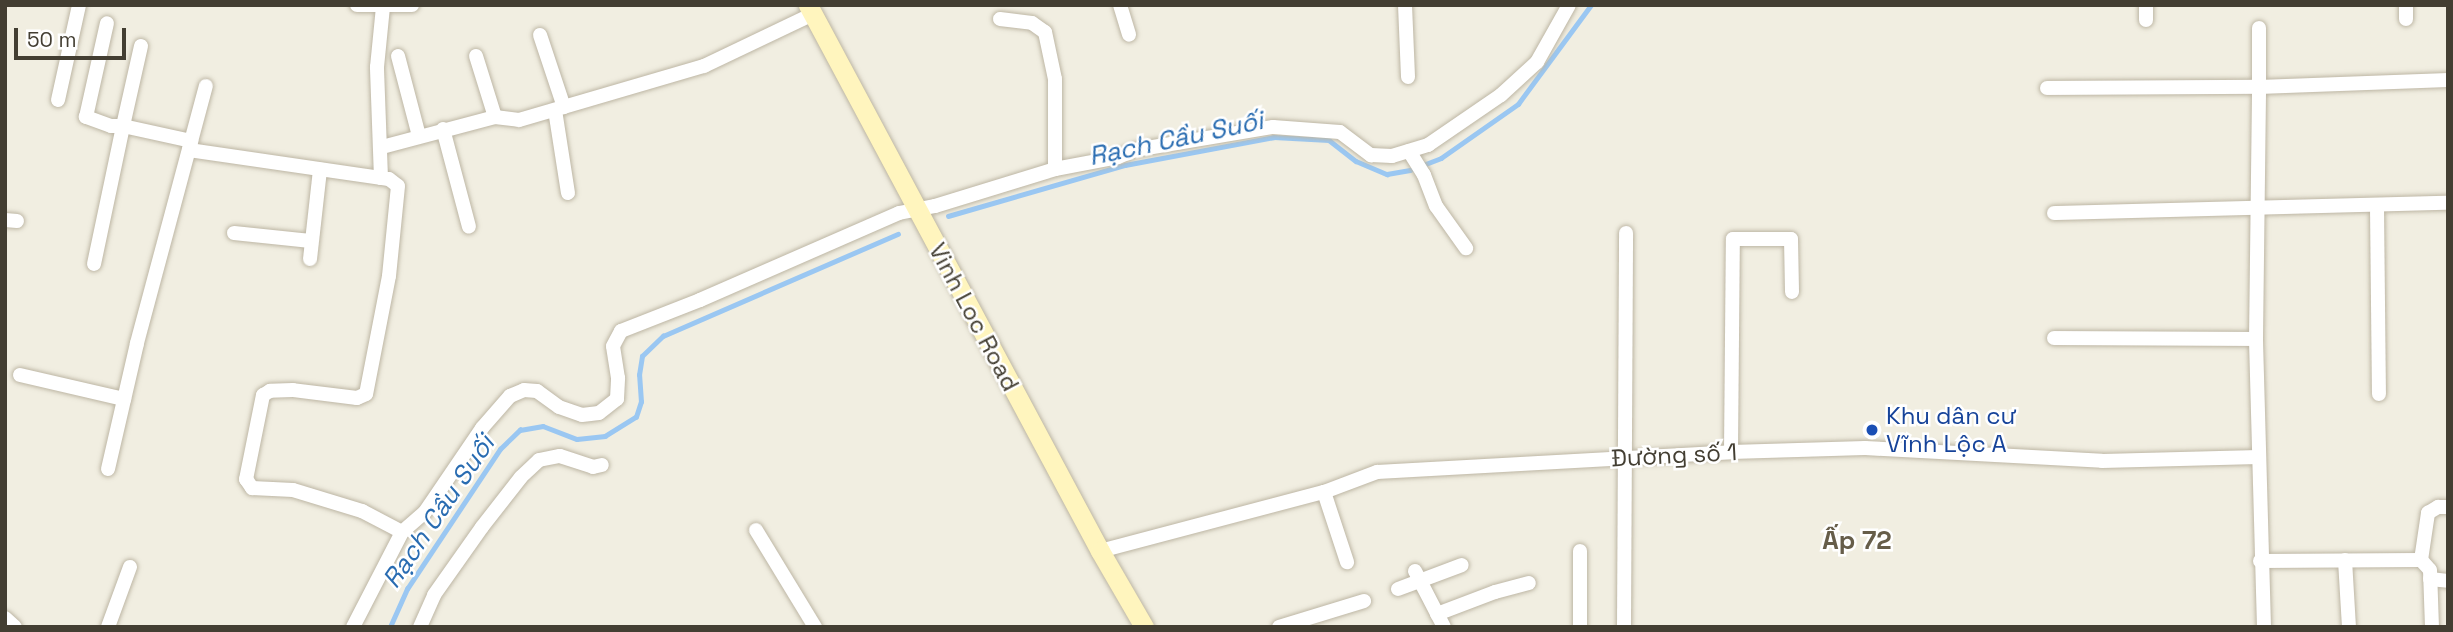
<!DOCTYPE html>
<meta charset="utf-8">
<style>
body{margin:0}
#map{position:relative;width:2453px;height:632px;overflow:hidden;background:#f1eee1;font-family:"Space Grotesk",sans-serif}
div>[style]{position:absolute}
.stream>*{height:4.5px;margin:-2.25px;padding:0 2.25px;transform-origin:2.25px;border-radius:2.25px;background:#9ac7f2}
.roads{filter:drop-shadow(0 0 2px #bdb6a4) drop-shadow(0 0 2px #bdb6a4)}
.minor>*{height:14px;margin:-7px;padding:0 7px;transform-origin:7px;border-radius:7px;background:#fff}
.secondary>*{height:19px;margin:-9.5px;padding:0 9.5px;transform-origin:9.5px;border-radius:9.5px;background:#fff5be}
.dots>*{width:19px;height:19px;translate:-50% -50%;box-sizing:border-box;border:4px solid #fff;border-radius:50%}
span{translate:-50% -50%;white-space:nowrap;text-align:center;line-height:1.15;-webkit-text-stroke:5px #fff;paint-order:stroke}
.street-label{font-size:24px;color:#433e32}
.transit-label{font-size:24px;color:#164399}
.left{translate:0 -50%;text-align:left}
.water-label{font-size:26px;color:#296cb1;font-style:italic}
.neighbourhood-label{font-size:26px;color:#665d49;font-weight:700}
.frame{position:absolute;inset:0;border:7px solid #433e32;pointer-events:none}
.scale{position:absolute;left:14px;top:28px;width:112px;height:32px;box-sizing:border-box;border:4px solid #433e32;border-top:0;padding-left:9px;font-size:21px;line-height:24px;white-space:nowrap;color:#433e32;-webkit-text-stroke:5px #fff;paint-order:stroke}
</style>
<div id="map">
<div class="stream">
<div style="left:948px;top:216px;width:184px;rotate:-16.1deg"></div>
<div style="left:1125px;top:165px;width:152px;rotate:-10.6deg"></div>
<div style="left:1274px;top:137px;width:55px;rotate:3.1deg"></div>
<div style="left:1329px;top:140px;width:34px;rotate:38deg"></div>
<div style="left:1356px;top:161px;width:34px;rotate:23deg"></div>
<div style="left:1387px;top:174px;width:23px;rotate:-10deg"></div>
<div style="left:1410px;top:170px;width:33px;rotate:-21deg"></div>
<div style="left:1441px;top:158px;width:94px;rotate:-35deg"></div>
<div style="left:1518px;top:104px;width:123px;rotate:-53.6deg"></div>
<div style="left:390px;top:627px;width:42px;rotate:-65.9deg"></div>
<div style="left:407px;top:589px;width:168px;rotate:-56.4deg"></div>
<div style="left:500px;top:449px;width:28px;rotate:-44deg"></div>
<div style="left:520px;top:430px;width:23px;rotate:-10deg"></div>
<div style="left:543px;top:426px;width:36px;rotate:21deg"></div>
<div style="left:577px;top:439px;width:28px;rotate:-6deg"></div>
<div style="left:605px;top:436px;width:36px;rotate:-32deg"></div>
<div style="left:636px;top:417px;width:16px;rotate:-72deg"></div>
<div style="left:641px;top:402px;width:27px;rotate:-94deg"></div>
<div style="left:639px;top:375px;width:19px;rotate:-81deg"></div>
<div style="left:642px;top:356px;width:29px;rotate:-44deg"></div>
<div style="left:663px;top:336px;width:256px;rotate:-23.5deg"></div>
</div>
<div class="roads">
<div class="minor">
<div style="left:357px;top:5px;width:55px"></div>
<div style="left:1120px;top:5px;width:31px;rotate:73deg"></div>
<div style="left:1405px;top:5px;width:72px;rotate:87.6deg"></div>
<div style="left:2406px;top:5px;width:14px;rotate:90deg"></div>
<div style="left:1000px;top:19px;width:32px;rotate:7deg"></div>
<div style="left:1032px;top:23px;width:16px;rotate:35deg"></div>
<div style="left:1045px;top:32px;width:48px;rotate:78deg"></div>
<div style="left:1055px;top:79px;width:90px;rotate:90deg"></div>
<div style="left:2146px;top:20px;width:15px;rotate:-90deg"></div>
<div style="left:540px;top:35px;width:76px;rotate:71.6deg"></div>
<div style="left:141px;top:46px;width:82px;rotate:102.7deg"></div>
<div style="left:123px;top:126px;width:70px;rotate:12.4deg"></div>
<div style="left:398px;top:56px;width:83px;rotate:75.3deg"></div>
<div style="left:476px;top:56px;width:64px;rotate:72.7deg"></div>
<div style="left:2047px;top:88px;width:212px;rotate:-0.3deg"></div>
<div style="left:2259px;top:87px;width:59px;rotate:-90deg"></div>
<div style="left:58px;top:100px;width:97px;rotate:-77.5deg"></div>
<div style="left:555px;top:110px;width:84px;rotate:81.1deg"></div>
<div style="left:443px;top:129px;width:101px;rotate:75.1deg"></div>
<div style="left:382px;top:147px;width:117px;rotate:-14.9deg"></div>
<div style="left:495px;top:117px;width:24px;rotate:7deg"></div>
<div style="left:519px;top:120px;width:193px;rotate:-16.3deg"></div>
<div style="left:704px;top:66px;width:121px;rotate:-25.5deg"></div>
<div style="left:189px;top:150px;width:202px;rotate:8.3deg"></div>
<div style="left:389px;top:179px;width:11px;rotate:38deg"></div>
<div style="left:398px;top:186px;width:90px;rotate:95.7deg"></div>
<div style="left:389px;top:276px;width:120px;rotate:101deg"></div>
<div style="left:366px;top:394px;width:10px;rotate:156deg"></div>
<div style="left:357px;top:398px;width:64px;rotate:-172.9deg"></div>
<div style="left:293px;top:390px;width:23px;rotate:178deg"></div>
<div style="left:270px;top:391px;width:8px;rotate:150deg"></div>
<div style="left:263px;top:395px;width:86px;rotate:101.4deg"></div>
<div style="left:246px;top:479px;width:11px;rotate:56deg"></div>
<div style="left:252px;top:488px;width:41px;rotate:2.8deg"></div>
<div style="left:293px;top:490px;width:72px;rotate:16.9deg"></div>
<div style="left:362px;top:511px;width:45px;rotate:27.7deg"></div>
<div style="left:1409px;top:151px;width:28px;rotate:58deg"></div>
<div style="left:1424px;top:175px;width:33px;rotate:69deg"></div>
<div style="left:1436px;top:206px;width:52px;rotate:54.5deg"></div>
<div style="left:381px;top:178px;width:111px;rotate:-92.1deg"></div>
<div style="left:377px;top:67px;width:60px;rotate:-84.3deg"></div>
<div style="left:2377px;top:207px;width:187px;rotate:89.4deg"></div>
<div style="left:2054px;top:213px;width:394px;rotate:-1.5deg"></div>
<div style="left:5px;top:220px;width:12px;rotate:5deg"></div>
<div style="left:234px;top:233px;width:77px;rotate:5.9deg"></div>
<div style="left:310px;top:259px;width:90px;rotate:-83.6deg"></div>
<div style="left:94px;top:264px;width:141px;rotate:-78.1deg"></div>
<div style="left:123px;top:126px;width:12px;rotate:180deg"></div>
<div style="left:111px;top:126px;width:27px;rotate:-160deg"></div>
<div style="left:86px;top:117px;width:96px;rotate:-77.4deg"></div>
<div style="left:2054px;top:338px;width:202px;rotate:0.3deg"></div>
<div style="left:20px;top:375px;width:107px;rotate:13deg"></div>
<div style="left:1731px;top:452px;width:213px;rotate:-89.5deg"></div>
<div style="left:1733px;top:239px;width:58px"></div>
<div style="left:1791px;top:239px;width:53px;rotate:88.9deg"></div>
<div style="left:108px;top:469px;width:129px;rotate:-77deg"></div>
<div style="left:137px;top:343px;width:266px;rotate:-75deg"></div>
<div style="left:1324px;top:492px;width:74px;rotate:71.8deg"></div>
<div style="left:756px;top:530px;width:114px;rotate:58.7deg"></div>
<div style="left:1100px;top:551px;width:232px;rotate:-14.8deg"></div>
<div style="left:1324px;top:492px;width:57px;rotate:-20.7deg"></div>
<div style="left:1377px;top:472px;width:355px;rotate:-3.2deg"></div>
<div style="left:1731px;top:452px;width:134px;rotate:-1.7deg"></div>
<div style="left:1865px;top:448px;width:237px;rotate:3.1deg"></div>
<div style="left:2102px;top:461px;width:157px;rotate:-1.5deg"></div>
<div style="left:1580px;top:551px;width:76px;rotate:90deg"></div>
<div style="left:2345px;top:560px;width:67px;rotate:86.6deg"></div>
<div style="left:2421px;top:560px;width:48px;rotate:-81.5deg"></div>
<div style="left:2428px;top:513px;width:12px;rotate:-31deg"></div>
<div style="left:2438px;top:507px;width:10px"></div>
<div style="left:2260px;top:561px;width:161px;rotate:-0.4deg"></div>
<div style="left:2421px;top:560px;width:13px;rotate:48deg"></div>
<div style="left:2430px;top:570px;width:57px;rotate:88deg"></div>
<div style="left:1415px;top:571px;width:63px;rotate:62.6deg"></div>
<div style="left:2430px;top:579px;width:18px;rotate:6deg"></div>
<div style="left:1398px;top:589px;width:68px;rotate:-20.6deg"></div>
<div style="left:1437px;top:614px;width:62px;rotate:-20.8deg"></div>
<div style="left:1495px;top:592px;width:35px;rotate:-15deg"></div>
<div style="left:5px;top:618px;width:13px;rotate:42deg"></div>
<div style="left:108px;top:627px;width:64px;rotate:-69.9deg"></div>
<div style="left:353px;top:627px;width:107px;rotate:-62.7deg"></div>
<div style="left:402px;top:532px;width:30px;rotate:-41deg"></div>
<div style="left:425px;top:512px;width:102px;rotate:-55.8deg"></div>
<div style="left:482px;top:428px;width:43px;rotate:-48.8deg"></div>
<div style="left:510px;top:396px;width:15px;rotate:-23deg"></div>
<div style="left:524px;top:390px;width:13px;rotate:4deg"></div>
<div style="left:537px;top:391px;width:27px;rotate:36deg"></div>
<div style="left:559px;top:407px;width:24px;rotate:19deg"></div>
<div style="left:582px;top:415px;width:17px;rotate:-7deg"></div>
<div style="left:599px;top:413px;width:23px;rotate:-38deg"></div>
<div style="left:617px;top:399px;width:21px;rotate:-87deg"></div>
<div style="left:618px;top:378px;width:32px;rotate:-99deg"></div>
<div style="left:613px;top:346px;width:17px;rotate:-62deg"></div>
<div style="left:621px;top:331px;width:85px;rotate:-21.4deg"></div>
<div style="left:700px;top:300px;width:217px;rotate:-23.6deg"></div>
<div style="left:899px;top:213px;width:37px;rotate:-11deg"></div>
<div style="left:935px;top:206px;width:126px;rotate:-17.1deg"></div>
<div style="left:1055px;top:169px;width:64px;rotate:-10.8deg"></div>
<div style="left:1118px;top:157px;width:18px;rotate:-22deg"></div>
<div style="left:1135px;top:150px;width:140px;rotate:-9.5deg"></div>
<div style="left:1273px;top:127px;width:67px;rotate:4.3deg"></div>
<div style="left:1340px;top:132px;width:39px;rotate:37deg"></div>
<div style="left:1371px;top:155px;width:21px;rotate:3deg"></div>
<div style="left:1392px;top:156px;width:38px;rotate:-17deg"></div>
<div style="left:1428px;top:145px;width:88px;rotate:-34.4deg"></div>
<div style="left:1501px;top:95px;width:49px;rotate:-42.5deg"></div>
<div style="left:1537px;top:62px;width:65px;rotate:-60.7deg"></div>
<div style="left:420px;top:627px;width:35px;rotate:-66deg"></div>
<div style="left:434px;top:595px;width:83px;rotate:-54.8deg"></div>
<div style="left:482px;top:527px;width:63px;rotate:-52deg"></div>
<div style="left:521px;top:477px;width:25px;rotate:-43deg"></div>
<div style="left:539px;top:460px;width:21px;rotate:-11deg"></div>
<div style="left:560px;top:456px;width:35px;rotate:18deg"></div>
<div style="left:593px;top:467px;width:9px;rotate:-13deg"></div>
<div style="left:1279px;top:627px;width:89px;rotate:-17deg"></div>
<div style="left:1624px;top:627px;width:394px;rotate:-89.7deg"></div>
<div style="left:2264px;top:627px;width:288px;rotate:-91.6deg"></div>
<div style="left:2256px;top:339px;width:252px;rotate:-89.3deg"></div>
<div style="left:2259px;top:87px;width:189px;rotate:-2.1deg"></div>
</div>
<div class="secondary">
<div style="left:808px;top:5px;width:619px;rotate:61.86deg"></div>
<div style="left:1100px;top:551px;width:88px;rotate:59.9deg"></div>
</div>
</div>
<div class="dots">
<div style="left:1872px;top:430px;background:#1a4fb4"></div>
</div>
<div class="street-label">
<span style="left:974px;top:317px;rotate:62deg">Vinh Loc Road</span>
<span style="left:1674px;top:455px;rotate:-3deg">Đường số 1</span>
</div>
<div class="transit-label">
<span class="left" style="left:1886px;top:430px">Khu dân cư<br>Vĩnh Lộc A</span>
</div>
<div class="water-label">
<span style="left:1176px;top:139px;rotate:-12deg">Rạch Cầu Suối</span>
<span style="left:439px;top:512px;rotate:-56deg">Rạch Cầu Suối</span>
</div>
<div class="neighbourhood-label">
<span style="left:1857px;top:541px">Ấp 72</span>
</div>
<div class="frame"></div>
<div class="scale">50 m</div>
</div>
